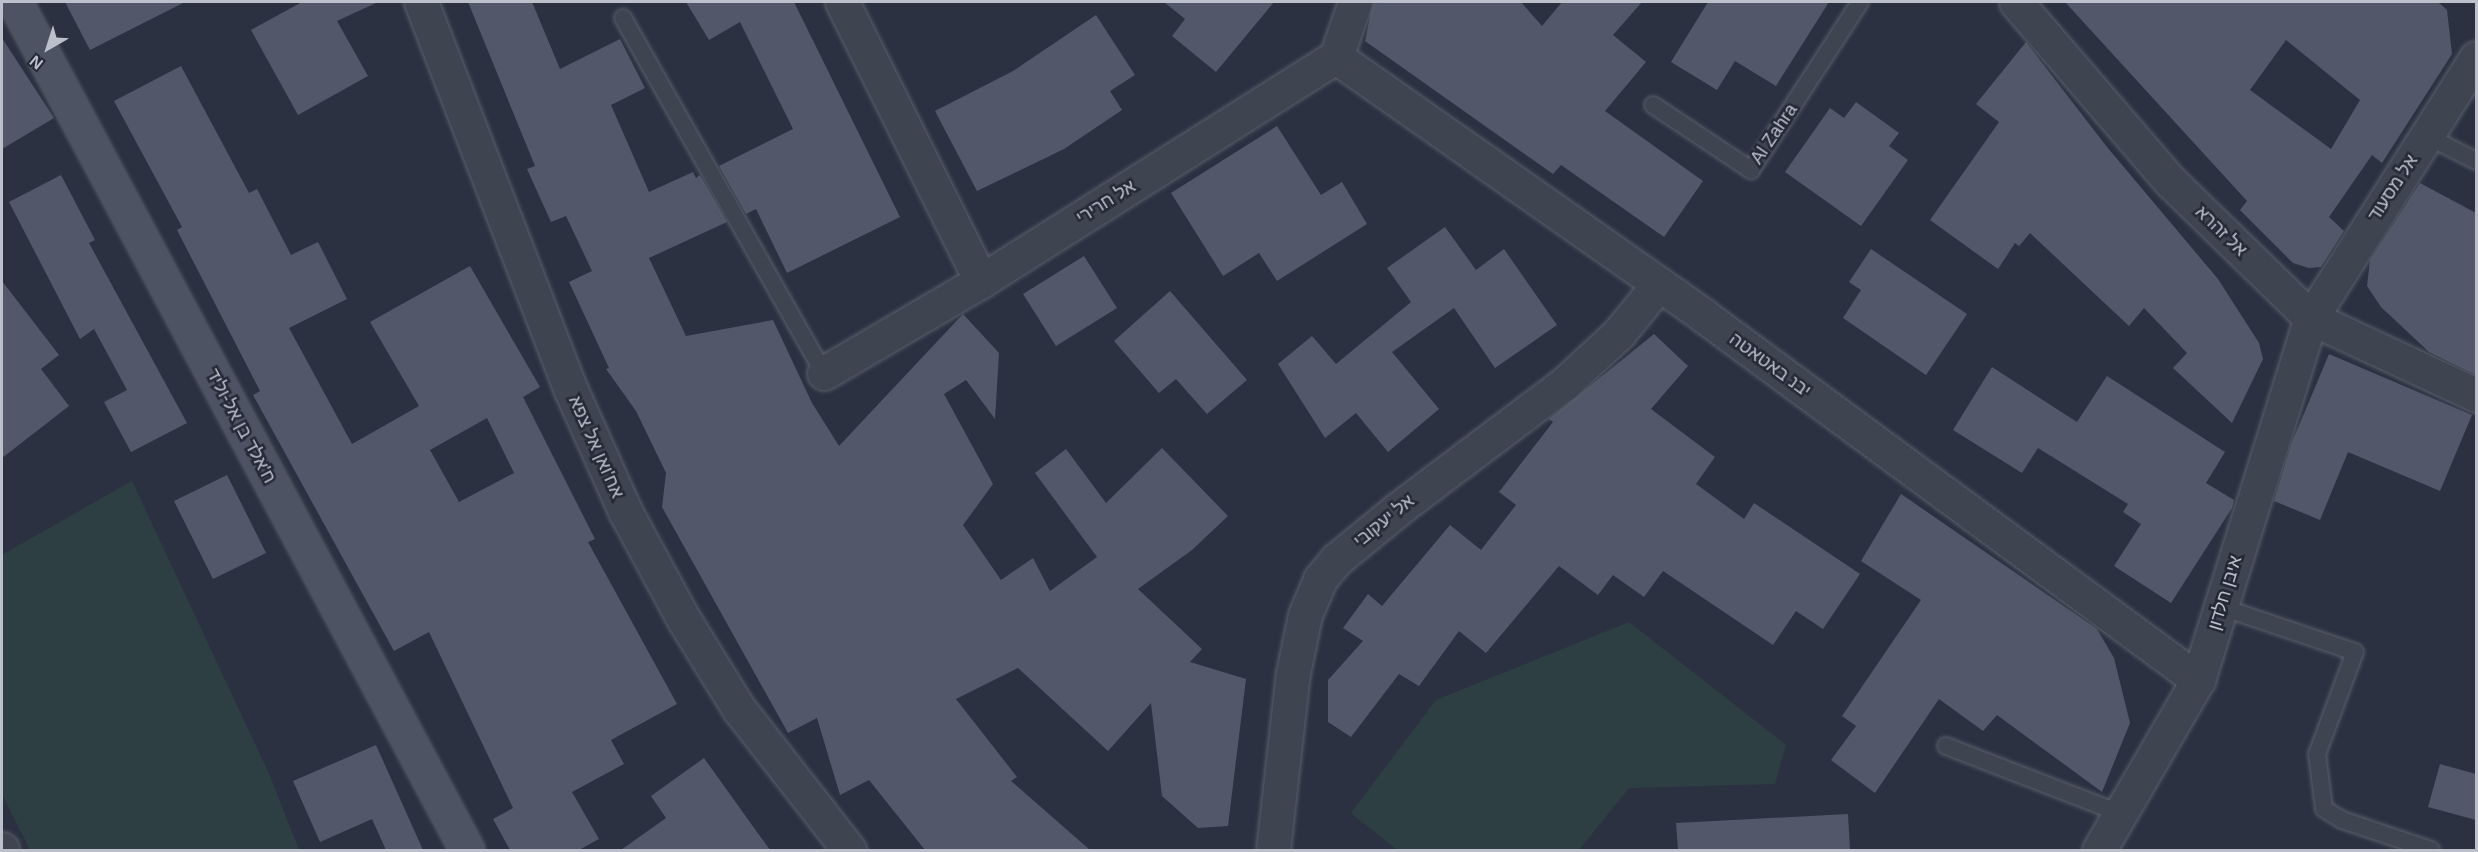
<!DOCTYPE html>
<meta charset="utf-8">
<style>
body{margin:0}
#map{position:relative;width:2478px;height:852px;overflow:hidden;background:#2b3141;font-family:Helvetica,"Noto Sans Hebrew",sans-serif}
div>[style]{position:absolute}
.green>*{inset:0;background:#2e3f43}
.building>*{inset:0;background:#525869}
.roads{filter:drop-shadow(0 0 2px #5a5f6b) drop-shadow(0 0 2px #5a5f6b)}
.lane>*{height:16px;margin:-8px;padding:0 8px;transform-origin:8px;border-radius:8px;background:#3f4451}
.street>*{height:33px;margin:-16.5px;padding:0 16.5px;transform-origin:16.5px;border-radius:16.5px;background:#3f4451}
.secondary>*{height:33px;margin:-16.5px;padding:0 16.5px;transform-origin:16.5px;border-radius:16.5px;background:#4e5363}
span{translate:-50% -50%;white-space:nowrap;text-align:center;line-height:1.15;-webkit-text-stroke:5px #242937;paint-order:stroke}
.street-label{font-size:18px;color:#bcc0cb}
.frame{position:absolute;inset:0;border:3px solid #bcc0cb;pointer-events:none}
.north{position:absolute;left:18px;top:18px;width:60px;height:60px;-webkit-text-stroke:4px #242937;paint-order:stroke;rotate:219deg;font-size:16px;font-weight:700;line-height:24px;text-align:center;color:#bcc0cb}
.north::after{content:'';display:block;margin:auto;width:21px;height:27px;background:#bcc0cb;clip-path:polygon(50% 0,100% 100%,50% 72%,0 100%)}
</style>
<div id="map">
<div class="green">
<div style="clip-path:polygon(132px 481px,270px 776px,299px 850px,30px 850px,2px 794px,2px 555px)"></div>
<div style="clip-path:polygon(1629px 622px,1786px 745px,1775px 784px,1629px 788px,1579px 850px,1397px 850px,1351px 813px,1436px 700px)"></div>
</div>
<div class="building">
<div style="clip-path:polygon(65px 2px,185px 2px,90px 50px)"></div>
<div style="clip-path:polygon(302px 2px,378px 2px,337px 21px,368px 76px,298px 115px,251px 30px)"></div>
<div style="clip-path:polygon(468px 2px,532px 2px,560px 69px,620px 39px,645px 88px,611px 105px,649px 192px,693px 172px,696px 178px,700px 175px,727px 222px,649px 258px,686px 336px,773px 320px,812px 403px,839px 446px,963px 314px,999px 353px,995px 419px,966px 380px,944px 394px,993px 484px,963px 525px,1001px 580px,1033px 558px,1050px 591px,1097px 557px,1035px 473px,1066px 449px,1106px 503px,1162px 448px,1228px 516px,1192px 550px,1138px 589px,1202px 649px,1190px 662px,1246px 679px,1228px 826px,1198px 828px,1162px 796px,1151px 703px,1108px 751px,1018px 668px,956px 699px,1017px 777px,1011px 781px,1090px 850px,925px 850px,869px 780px,840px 795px,817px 718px,788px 733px,662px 507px,666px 473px,636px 411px,606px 369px,609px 368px,569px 282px,592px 271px,566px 216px,551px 222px,527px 169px,535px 166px)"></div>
<div style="clip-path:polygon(686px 2px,794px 2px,900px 217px,787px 273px,756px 209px,746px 214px,719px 166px,793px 129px,740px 22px,709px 40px)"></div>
<div style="clip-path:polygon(1164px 2px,1274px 2px,1216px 72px,1172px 36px,1185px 19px)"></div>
<div style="clip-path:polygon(1373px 2px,1521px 2px,1542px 26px,1562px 2px,1642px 2px,1613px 35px,1646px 62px,1605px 111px,1703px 181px,1664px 237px,1561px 165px,1553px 174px,1365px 41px)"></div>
<div style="clip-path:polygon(1708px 2px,1829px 2px,1776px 86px,1735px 61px,1717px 90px,1671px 62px)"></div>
<div style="clip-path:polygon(evenodd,2065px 2px,2438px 2px,2447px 10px,2452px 54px,2382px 163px,2372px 155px,2329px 217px,2344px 231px,2321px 267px,2309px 268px,2293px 263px,2240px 210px,2247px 201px,2065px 2px,2286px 40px,2360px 100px,2331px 149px,2250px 90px,2286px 40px)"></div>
<div style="clip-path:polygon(1096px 15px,1135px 75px,1110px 91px,1122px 110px,1064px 149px,977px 191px,935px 111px,1013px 71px)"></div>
<div style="clip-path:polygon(2px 38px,54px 118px,2px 149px)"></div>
<div style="clip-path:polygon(2026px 42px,2107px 147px,2218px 279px,2259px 343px,2263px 359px,2232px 423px,2173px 368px,2187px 353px,2144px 308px,2129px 326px,2030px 233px,2019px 246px,2015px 243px,1998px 269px,1930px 220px,1999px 122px,1976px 104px)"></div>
<div style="clip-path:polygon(evenodd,181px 66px,249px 193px,257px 189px,291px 255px,318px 242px,347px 299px,289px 328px,352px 444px,419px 406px,370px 322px,470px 266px,540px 387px,523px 397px,595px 539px,588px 542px,677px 704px,611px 740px,624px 764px,572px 792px,599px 839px,579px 850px,510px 850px,493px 819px,513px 808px,429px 632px,394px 651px,253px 395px,260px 391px,177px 230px,182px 227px,114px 101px,181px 66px,487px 418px,514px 473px,459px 502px,430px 450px,487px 418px)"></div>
<div style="clip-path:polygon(1856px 102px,1899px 133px,1889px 146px,1908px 160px,1861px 226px,1785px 172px,1830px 108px,1844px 118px)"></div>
<div style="clip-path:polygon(1277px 126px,1321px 195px,1342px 182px,1367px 224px,1277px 281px,1259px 253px,1223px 276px,1171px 193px)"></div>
<div style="clip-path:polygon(61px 175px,95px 240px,89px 243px,187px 423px,131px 452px,104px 402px,127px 390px,94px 329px,80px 339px,9px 202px)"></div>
<div style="clip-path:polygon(2420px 183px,2476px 213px,2476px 375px,2429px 352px,2381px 307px,2367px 286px,2370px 260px)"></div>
<div style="clip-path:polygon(1445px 227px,1476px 270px,1504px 249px,1557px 325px,1495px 368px,1454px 308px,1392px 352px,1439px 409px,1388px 452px,1356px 413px,1325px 438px,1278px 364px,1312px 336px,1336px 364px,1411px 302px,1387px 268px)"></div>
<div style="clip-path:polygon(1871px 249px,1967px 314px,1926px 375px,1843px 318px,1861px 290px,1849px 282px)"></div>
<div style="clip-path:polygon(1084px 256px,1117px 308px,1056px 346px,1023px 294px)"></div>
<div style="clip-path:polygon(2px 281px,59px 355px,41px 369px,69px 406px,2px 458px)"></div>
<div style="clip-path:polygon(1170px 291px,1247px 380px,1207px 414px,1176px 379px,1159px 393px,1114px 341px)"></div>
<div style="clip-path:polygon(1654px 334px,1688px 366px,1651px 409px,1715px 457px,1696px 484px,1744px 519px,1754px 503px,1860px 574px,1823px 629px,1796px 611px,1773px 645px,1663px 571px,1644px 597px,1613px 575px,1598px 595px,1559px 566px,1486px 653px,1459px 631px,1419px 686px,1399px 674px,1351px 737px,1328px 722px,1328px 680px,1363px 641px,1343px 628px,1368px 594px,1382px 606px,1450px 525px,1481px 550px,1516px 505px,1499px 492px,1553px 422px,1549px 419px)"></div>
<div style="clip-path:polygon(2329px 354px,2472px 415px,2440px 491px,2348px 452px,2320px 520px,2274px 501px,2292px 442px)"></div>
<div style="clip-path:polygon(1992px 367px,2077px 422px,2107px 376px,2225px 452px,2206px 483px,2234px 500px,2232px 508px,2171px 603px,2114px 566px,2141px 524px,2123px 512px,2128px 504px,2038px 448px,2022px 473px,1953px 430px)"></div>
<div style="clip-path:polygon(227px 475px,266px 553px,213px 579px,174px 501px)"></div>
<div style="clip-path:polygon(1901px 494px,2097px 629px,2114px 658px,2130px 723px,2102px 792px,1997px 715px,1983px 731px,1939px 699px,1875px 793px,1831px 760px,1856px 726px,1842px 716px,1921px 600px,1861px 561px)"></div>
<div style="clip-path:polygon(376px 745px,423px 850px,386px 850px,372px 819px,320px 842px,293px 781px)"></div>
<div style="clip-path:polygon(704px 758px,770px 850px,621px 850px,666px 818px,651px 796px)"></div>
<div style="clip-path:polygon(2440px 764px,2476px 774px,2476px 820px,2428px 807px)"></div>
<div style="clip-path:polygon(1848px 814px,1850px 850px,1678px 850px,1676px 823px)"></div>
</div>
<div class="roads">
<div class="lane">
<div style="left:623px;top:18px;width:408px;rotate:60.5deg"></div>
<div style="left:1653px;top:105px;width:118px;rotate:33.6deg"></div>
<div style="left:1751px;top:170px;width:200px;rotate:-57deg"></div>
<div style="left:2427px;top:136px;width:55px;rotate:27deg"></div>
<div style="left:2221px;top:607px;width:141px;rotate:18.6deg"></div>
<div style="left:2355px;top:652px;width:109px;rotate:110.4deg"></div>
<div style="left:2317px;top:754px;width:55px;rotate:82.7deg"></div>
<div style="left:2324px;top:809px;width:21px;rotate:31deg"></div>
<div style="left:2342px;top:820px;width:94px;rotate:18.6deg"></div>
<div style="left:1946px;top:746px;width:186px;rotate:21.1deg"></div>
</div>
<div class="street">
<div style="left:421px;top:2px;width:414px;rotate:68.9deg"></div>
<div style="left:570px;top:388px;width:135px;rotate:65.9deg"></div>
<div style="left:625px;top:511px;width:124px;rotate:61.6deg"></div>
<div style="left:684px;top:620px;width:105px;rotate:58.3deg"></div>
<div style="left:739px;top:709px;width:179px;rotate:52deg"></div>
<div style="left:842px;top:2px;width:312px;rotate:63.5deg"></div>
<div style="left:2016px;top:2px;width:236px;rotate:49.3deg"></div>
<div style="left:2170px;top:181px;width:197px;rotate:44.2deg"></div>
<div style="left:2311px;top:318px;width:182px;rotate:25deg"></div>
<div style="left:1336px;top:57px;width:450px;rotate:35.1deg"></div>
<div style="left:1704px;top:316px;width:614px;rotate:36.38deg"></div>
<div style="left:824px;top:373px;width:182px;rotate:-30.4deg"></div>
<div style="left:981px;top:281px;width:420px;rotate:-32.3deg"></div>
<div style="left:1336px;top:57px;width:58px;rotate:-70.9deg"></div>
<div style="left:2px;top:849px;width:1px;rotate:90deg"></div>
<div style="left:1273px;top:850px;width:178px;rotate:-83.6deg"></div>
<div style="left:1293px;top:673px;width:59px;rotate:-78.3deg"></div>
<div style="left:1305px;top:615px;width:39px;rotate:-67deg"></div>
<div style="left:1320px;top:579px;width:26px;rotate:-50deg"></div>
<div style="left:1337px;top:559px;width:79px;rotate:-39.3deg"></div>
<div style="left:1398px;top:509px;width:208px;rotate:-37deg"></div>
<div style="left:1564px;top:384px;width:75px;rotate:-42.8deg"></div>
<div style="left:1619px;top:333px;width:63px;rotate:-50.8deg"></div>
<div style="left:2099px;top:850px;width:197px;rotate:-59.8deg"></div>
<div style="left:2198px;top:680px;width:379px;rotate:-72.7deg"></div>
<div style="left:2311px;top:318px;width:308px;rotate:-57.6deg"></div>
</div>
<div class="secondary">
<div style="left:15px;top:2px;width:961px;rotate:61.94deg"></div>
</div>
</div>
<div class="street-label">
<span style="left:1774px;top:134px;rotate:-56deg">Al Zahra</span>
<span style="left:2393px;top:188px;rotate:-57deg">אל מסעוד</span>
<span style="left:1106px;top:202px;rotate:-32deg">אל חרירי</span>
<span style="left:2221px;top:231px;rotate:44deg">אל זהרא</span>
<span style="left:1770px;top:365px;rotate:36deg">יבנ באטאטה</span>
<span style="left:241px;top:426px;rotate:62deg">ח'אלד בן אל-וליד</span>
<span style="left:596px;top:447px;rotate:66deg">אח'ואן אל צפא</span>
<span style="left:1384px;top:521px;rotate:-39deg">אל יעקובי</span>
<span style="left:2225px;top:593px;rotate:-73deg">איבן חלדון</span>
</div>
<div class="frame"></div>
<div class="north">N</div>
</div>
